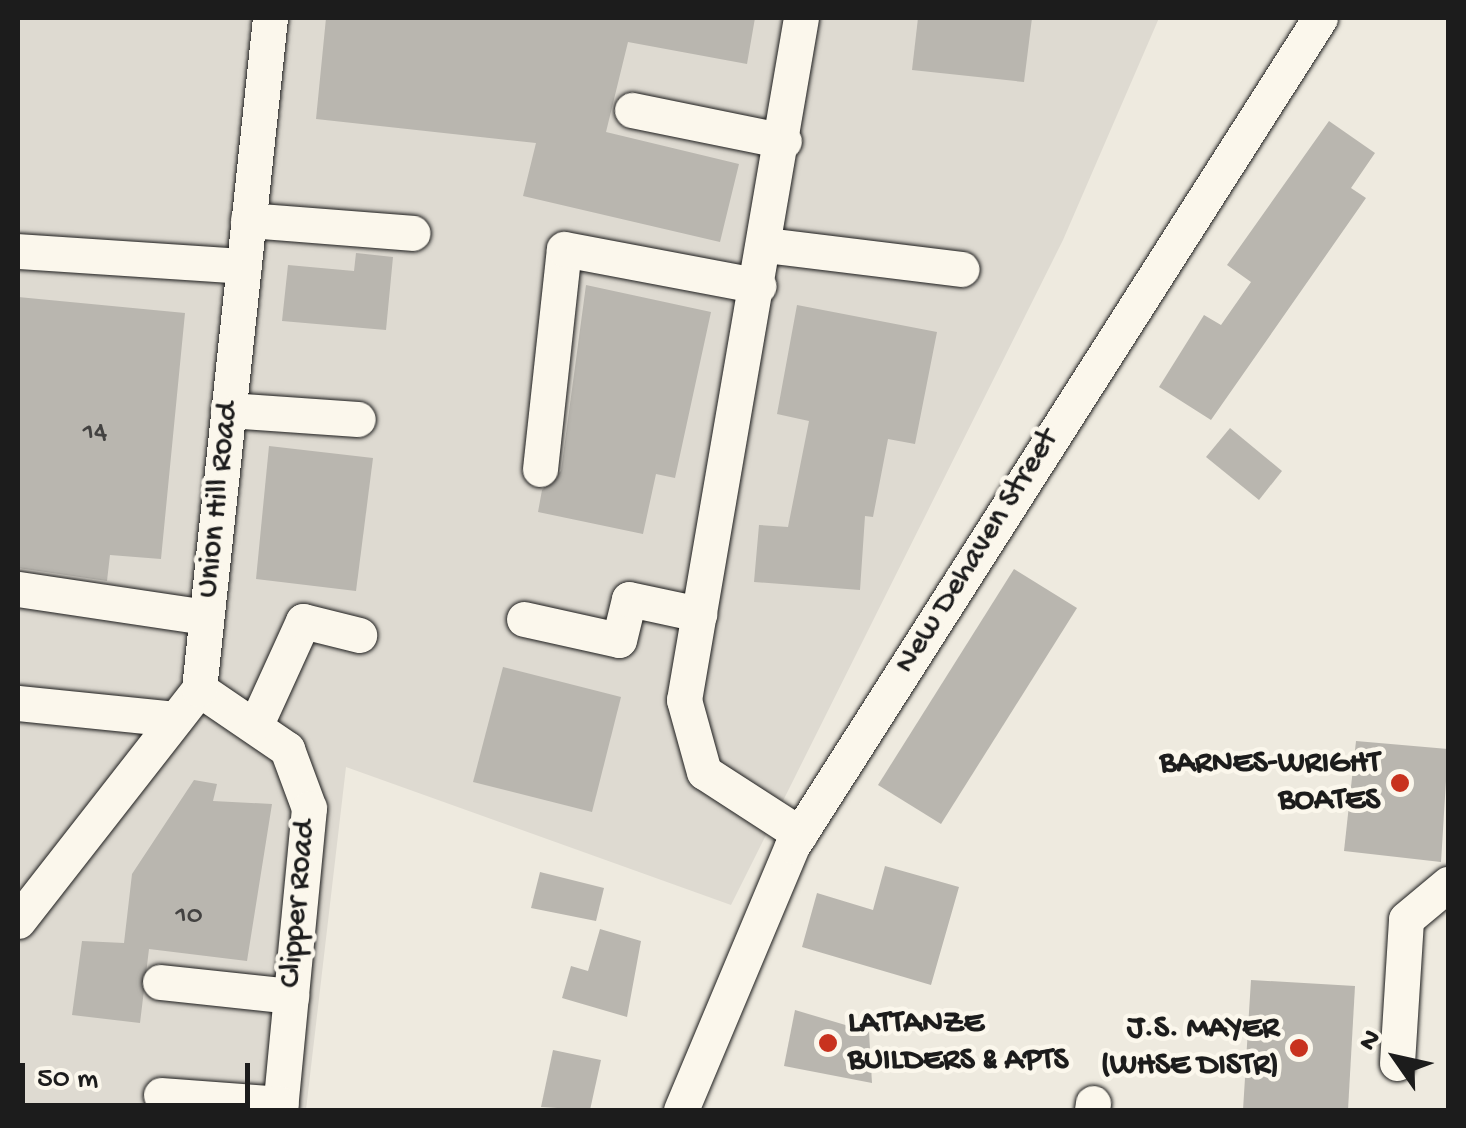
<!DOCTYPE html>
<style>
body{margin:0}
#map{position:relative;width:1466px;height:1128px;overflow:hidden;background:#eeeadf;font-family:"Gochi Hand",sans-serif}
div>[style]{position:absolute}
.built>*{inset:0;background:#dedad1}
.building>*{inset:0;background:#b9b6af}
.roads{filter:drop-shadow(0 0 2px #1c1c1c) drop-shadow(0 0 2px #1c1c1c)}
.minor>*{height:35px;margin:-17.5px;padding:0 17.5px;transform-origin:17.5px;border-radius:17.5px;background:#fbf7ec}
.dots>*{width:28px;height:28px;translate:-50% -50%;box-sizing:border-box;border:5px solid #fbf7ec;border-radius:50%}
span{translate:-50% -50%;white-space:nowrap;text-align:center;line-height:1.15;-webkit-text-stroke:9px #fbf7ec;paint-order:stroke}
.number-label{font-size:28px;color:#434241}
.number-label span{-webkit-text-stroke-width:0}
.street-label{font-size:32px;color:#1c1c1c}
.poi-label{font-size:32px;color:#1c1c1c;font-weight:700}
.right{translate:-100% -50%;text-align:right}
.left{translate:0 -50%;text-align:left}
.frame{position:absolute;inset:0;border:20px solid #1c1c1c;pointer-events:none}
.north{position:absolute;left:1346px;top:1008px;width:100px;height:100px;-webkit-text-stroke:8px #fbf7ec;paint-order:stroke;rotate:304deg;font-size:28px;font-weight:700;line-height:40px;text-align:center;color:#1c1c1c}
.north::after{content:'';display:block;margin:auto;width:35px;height:45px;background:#1c1c1c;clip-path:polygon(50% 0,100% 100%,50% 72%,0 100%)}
.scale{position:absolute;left:20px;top:1063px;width:230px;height:45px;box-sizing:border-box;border:5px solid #1c1c1c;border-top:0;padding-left:12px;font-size:30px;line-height:35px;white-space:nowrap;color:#1c1c1c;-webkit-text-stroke:8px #fbf7ec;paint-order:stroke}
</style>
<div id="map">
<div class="built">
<div style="clip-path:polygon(18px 18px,1159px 18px,1063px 240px,731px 905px,346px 767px,306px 1110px,18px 1110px)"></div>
</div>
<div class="building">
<div style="clip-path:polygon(326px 18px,755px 18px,747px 64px,628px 42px,606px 132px,739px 164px,720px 242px,523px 196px,536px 143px,316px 119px)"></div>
<div style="clip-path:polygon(918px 18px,1032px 18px,1024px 82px,912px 70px)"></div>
<div style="clip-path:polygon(1329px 121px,1375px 153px,1351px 188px,1366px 198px,1211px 420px,1159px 387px,1204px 315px,1221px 325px,1251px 282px,1227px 265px)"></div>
<div style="clip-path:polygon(356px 253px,393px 257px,386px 330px,282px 321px,288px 265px,354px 271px)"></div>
<div style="clip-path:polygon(586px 285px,711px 312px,675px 478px,656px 474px,643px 534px,538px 512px,542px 490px,561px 471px)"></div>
<div style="clip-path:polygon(18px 297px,185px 313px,161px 559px,110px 555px,107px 581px,18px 568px)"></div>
<div style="clip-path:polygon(797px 305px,937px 332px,915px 444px,888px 439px,873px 517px,865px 516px,860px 590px,754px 582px,759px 525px,788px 527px,809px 421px,777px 414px)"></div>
<div style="clip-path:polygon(1230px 428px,1282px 471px,1259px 500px,1206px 457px)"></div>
<div style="clip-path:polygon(269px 446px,373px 458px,356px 591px,256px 579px)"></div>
<div style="clip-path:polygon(1014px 569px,1077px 608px,941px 824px,878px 785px)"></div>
<div style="clip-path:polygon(503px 667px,621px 697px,592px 812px,473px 782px)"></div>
<div style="clip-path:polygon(1356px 741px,1448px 749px,1441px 862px,1344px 851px)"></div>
<div style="clip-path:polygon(194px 780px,217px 784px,213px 801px,272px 804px,247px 961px,149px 949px,140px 1023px,72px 1015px,82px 941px,124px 943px,132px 874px)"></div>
<div style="clip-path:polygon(885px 866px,959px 887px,931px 985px,802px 947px,817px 893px,873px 910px)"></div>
<div style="clip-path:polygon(540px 872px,604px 888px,596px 921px,531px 908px)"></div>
<div style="clip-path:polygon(600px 929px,641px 941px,627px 1017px,562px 998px,571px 966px,588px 971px)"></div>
<div style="clip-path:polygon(1251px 980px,1355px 986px,1348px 1110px,1243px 1110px)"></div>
<div style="clip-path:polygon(795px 1010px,869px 1032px,872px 1083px,784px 1066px)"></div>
<div style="clip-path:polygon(553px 1050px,601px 1060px,590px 1110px,541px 1107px)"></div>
</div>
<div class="roads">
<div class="minor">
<div style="left:632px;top:110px;width:155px;rotate:11.5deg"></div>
<div style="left:248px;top:220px;width:165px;rotate:4.5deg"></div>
<div style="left:766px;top:245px;width:197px;rotate:7deg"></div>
<div style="left:18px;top:251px;width:226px;rotate:3.8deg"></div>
<div style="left:228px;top:410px;width:130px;rotate:4deg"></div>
<div style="left:540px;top:469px;width:221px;rotate:-83.8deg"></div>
<div style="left:564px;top:249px;width:198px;rotate:10.7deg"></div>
<div style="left:18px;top:589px;width:190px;rotate:8.5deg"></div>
<div style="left:524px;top:619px;width:97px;rotate:12.5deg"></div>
<div style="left:619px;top:640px;width:42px;rotate:-76.3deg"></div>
<div style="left:629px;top:599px;width:72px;rotate:12.1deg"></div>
<div style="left:199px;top:689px;width:107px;rotate:34.3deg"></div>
<div style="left:287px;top:749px;width:63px;rotate:69.6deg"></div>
<div style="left:309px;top:808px;width:303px;rotate:95.5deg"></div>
<div style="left:18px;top:703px;width:158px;rotate:5.8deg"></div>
<div style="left:257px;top:722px;width:111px;rotate:-65.5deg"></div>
<div style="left:303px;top:621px;width:58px;rotate:14deg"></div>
<div style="left:800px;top:834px;width:114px;rotate:-147.1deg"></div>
<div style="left:704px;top:772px;width:75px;rotate:-105.5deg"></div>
<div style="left:684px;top:700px;width:692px;rotate:-80.27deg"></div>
<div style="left:18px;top:921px;width:294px;rotate:-52deg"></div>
<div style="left:199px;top:689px;width:675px;rotate:-83.96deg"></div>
<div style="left:160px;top:982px;width:132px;rotate:6.1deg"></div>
<div style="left:1397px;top:1063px;width:144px;rotate:-86.4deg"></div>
<div style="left:1406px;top:919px;width:55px;rotate:-39.8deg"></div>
<div style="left:161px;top:1095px;width:120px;rotate:4.3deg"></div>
<div style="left:681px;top:1110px;width:286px;rotate:-67.2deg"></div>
<div style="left:792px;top:846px;width:982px;rotate:-57.48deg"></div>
<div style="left:1092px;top:1110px;width:7px;rotate:-82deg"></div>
</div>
</div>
<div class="dots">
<div style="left:1400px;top:783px;background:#c8321e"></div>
<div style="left:828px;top:1043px;background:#c8321e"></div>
<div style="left:1299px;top:1048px;background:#c8321e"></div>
</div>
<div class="number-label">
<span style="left:95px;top:434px">14</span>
<span style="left:189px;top:917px">10</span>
</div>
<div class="street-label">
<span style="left:219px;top:500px;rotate:-84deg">Union Hill Road</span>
<span style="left:978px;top:552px;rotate:-58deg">New Dehaven Street</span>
<span style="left:299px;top:904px;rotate:-85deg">Clipper Road</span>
</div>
<div class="poi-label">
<span class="right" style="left:1380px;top:783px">BARNES-WRIGHT<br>BOATES</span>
<span class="left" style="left:848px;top:1043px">LATTANZE<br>BUILDERS &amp; APTS</span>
<span class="right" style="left:1279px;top:1048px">J.S. MAYER<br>(WHSE DISTR)</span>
</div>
<div class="frame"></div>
<div class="north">N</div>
<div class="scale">50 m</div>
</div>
